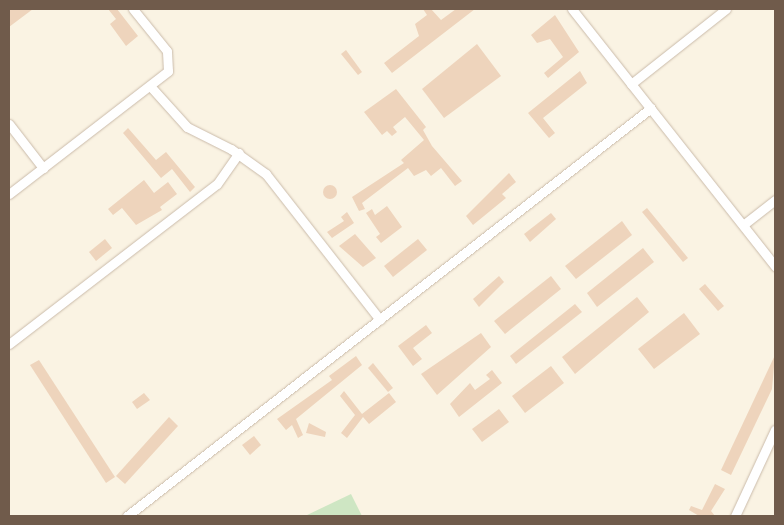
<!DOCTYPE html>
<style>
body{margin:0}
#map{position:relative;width:784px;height:525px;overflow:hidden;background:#faf3e3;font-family:"Asap Condensed",sans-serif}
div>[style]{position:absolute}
.green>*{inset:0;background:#cee6c3}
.building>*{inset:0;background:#eed4bc}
.round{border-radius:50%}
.roads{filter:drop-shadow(0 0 1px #cabbaa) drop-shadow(0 0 1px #cabbaa)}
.minor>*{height:9px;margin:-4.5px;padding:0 4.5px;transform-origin:4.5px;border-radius:4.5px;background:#fff}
span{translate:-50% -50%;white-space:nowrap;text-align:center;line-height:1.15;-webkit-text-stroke:5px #fef7e9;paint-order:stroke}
.frame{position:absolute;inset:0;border:10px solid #705b4b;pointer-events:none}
</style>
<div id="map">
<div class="green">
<div style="clip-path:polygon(351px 494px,362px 516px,305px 516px)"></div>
</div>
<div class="building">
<div style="clip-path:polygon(9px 9px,33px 9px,9px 27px)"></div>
<div style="clip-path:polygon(108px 9px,117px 9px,138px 36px,126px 46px,110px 24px,116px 19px)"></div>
<div style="clip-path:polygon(423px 9px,431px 9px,441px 20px,456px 9px,475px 9px,392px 73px,384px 63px,419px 36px,415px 24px,427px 15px)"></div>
<div style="clip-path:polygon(555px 15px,579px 52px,548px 78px,544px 73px,563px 57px,550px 39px,537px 43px,531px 35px)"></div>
<div style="clip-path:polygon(477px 44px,501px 76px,444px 118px,422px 89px)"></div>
<div style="clip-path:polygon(346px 50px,362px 72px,358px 75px,341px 54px)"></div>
<div style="clip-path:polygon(580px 71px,587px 83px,543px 118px,555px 133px,549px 138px,528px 113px)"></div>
<div style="clip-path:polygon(396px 89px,426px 127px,423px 130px,432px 146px,462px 181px,455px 186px,441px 168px,431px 176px,426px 170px,414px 176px,408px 168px,362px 203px,365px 209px,359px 211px,352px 197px,404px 163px,401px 160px,424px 140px,405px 117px,393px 127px,397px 132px,392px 136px,387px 131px,382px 135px,364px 112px)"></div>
<div style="clip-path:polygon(128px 128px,156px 160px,166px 152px,195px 187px,190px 192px,172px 169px,161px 178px,123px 133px)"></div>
<div style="clip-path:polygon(509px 173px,516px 182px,502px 194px,506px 198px,473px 225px,466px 216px)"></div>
<div style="clip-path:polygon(144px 180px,154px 193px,168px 182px,177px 194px,160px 207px,162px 210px,136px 225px,122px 208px,113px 215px,108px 209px)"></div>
<div class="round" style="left:323px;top:185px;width:14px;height:14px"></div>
<div style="clip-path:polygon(387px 206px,402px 227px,381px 243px,376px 237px,380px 234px,366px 213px,372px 209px,375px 215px)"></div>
<div style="clip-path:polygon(647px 208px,688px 258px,683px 262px,642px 212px)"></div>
<div style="clip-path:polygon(347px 212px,354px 223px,332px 238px,327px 232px,344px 221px,341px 217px)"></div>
<div style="clip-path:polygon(551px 213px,556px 219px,530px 242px,524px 234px)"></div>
<div style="clip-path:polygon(622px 221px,632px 235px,576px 279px,565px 266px)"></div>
<div style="clip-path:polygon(355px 234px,376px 258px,363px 267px,339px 246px)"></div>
<div style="clip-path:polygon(105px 239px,112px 248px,96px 261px,89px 252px)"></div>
<div style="clip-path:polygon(418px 239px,427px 250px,393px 277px,384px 266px)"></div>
<div style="clip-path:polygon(643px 248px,654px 262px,597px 307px,587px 293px)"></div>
<div style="clip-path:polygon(499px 276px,504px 282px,479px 307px,473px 299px)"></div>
<div style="clip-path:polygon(551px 276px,561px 289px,505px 334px,494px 321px)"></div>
<div style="clip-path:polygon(705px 284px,724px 306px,718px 311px,699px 289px)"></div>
<div style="clip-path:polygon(637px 297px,649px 312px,575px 374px,562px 357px)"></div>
<div style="clip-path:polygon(575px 304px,582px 312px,516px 364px,510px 356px)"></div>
<div style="clip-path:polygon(684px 313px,700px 334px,654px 369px,638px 349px)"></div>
<div style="clip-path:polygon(426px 325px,432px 333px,413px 348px,422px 359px,413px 366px,398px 346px)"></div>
<div style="clip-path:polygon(481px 333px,491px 347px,437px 395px,421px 374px)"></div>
<div style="clip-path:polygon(775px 355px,772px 389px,731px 475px,721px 470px)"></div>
<div style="clip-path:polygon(356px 356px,362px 365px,296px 419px,303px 435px,298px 438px,292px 425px,286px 430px,277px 419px,332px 380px,329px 376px)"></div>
<div style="clip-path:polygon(39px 360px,115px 477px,106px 483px,30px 365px)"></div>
<div style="clip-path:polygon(373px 363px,393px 388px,388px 392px,368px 368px)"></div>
<div style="clip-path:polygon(551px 366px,564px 383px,525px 413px,512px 396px)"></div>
<div style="clip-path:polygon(492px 370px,502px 383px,459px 417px,450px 404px,470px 383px,475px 390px,490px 379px,486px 375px)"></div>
<div style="clip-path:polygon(344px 391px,362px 414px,389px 393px,396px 402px,369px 424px,363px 417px,347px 438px,341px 433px,355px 415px,340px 396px)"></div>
<div style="clip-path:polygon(144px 393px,150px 400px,137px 409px,132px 402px)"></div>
<div style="clip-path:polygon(499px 409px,509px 422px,482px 442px,472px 429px)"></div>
<div style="clip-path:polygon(169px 417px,178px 426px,125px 484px,116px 476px)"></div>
<div style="clip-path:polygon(309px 423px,326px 432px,325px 437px,306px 433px)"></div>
<div style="clip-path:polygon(254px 436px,261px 445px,250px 455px,242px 445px)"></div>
<div style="clip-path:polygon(715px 484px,725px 489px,711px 511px,715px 516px,699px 516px,689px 510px,691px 506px,702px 510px)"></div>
</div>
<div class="roads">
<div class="minor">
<div style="left:572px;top:9px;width:328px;rotate:51.7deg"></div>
<div style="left:631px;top:84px;width:121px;rotate:-38.3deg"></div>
<div style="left:151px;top:87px;width:54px;rotate:48deg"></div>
<div style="left:187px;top:127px;width:49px;rotate:26.6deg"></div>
<div style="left:231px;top:149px;width:43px;rotate:35.5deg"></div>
<div style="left:266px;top:174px;width:185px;rotate:52deg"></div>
<div style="left:9px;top:124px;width:56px;rotate:52.3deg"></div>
<div style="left:9px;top:194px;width:201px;rotate:-37.7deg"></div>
<div style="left:168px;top:71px;width:20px;rotate:-93deg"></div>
<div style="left:167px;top:51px;width:54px;rotate:-129deg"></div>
<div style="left:743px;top:225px;width:41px;rotate:-38deg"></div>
<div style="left:9px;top:344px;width:262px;rotate:-37.6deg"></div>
<div style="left:217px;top:184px;width:38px;rotate:-55deg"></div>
<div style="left:127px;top:516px;width:664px;rotate:-37.91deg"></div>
<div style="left:735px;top:516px;width:95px;rotate:-65.1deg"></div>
</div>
</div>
<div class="frame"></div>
</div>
